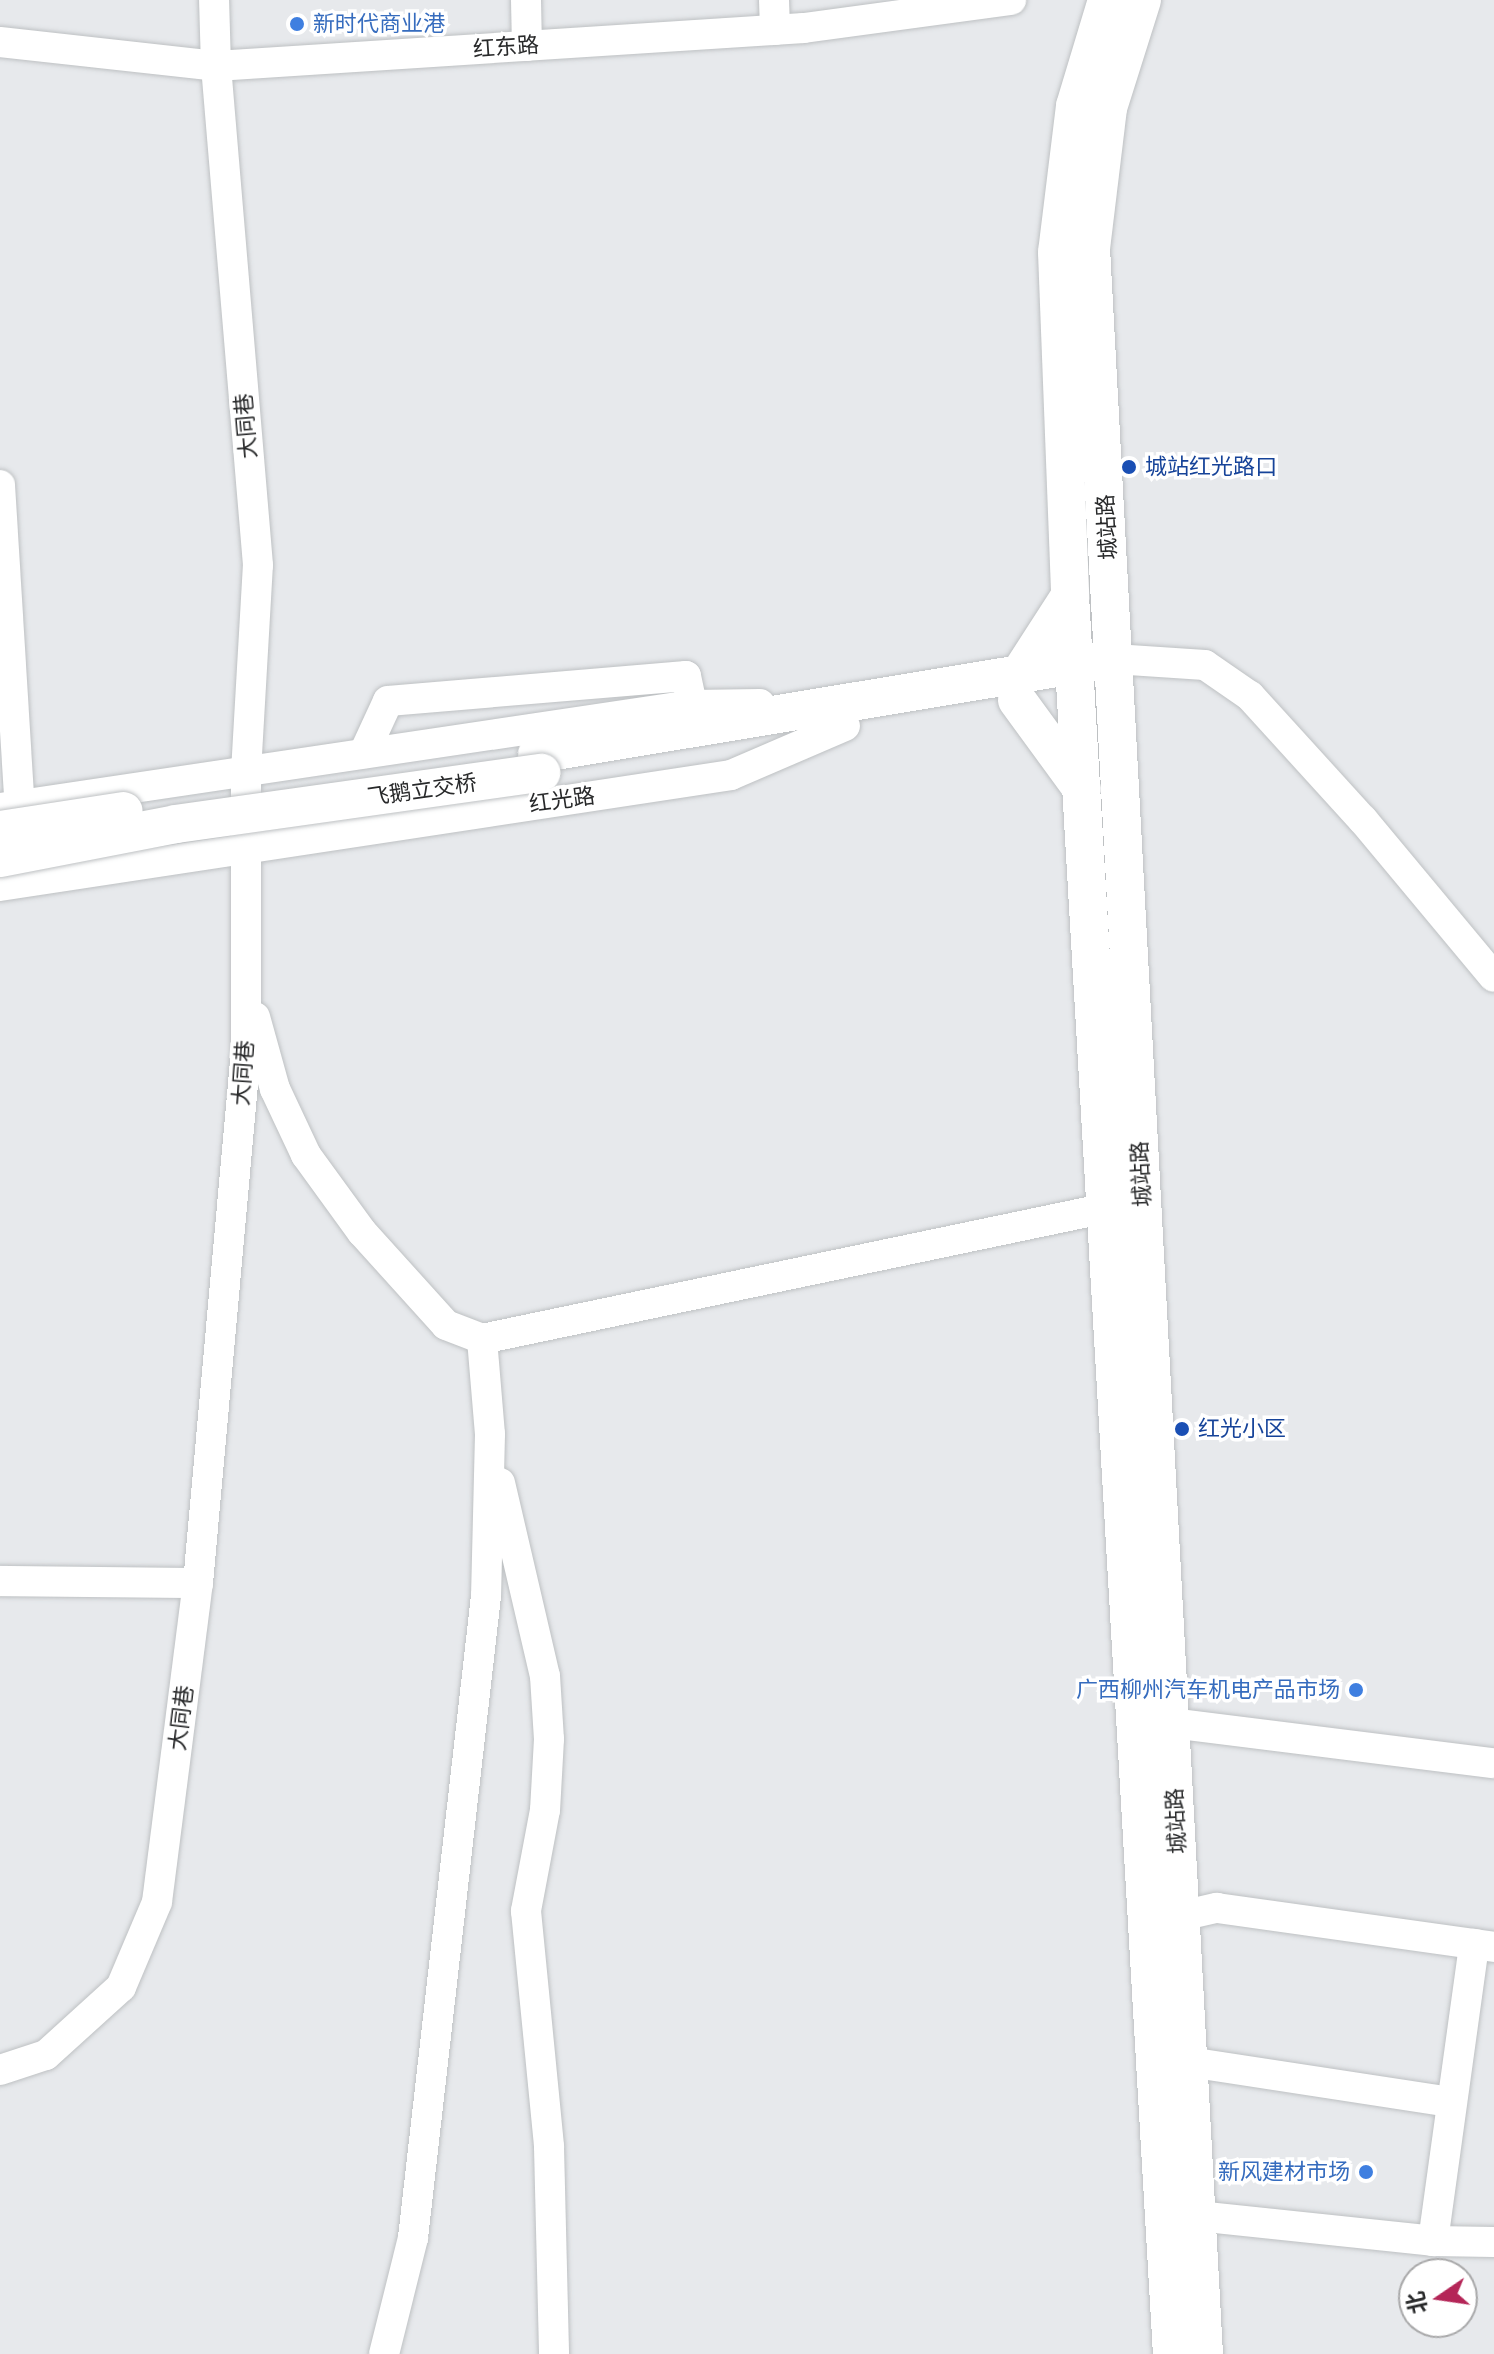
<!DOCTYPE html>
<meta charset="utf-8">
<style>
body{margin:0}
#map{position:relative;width:1494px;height:2354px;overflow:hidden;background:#e7e9ec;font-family:Lora,"Noto Sans SC",serif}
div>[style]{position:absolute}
.roads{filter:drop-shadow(0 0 2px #bec1c3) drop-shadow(0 0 2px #bec1c3)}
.minor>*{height:30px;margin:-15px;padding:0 15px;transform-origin:15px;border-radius:15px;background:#fff}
.major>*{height:38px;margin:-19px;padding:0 19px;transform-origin:19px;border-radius:19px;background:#fff}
.bridges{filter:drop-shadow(0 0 2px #bec1c3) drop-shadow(0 0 2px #bec1c3)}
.major-bridge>*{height:38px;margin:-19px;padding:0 19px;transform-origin:19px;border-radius:19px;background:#fff}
.dots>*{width:22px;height:22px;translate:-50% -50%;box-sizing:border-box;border:4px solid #fff;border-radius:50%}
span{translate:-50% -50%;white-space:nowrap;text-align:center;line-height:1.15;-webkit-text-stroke:7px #fff;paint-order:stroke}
.shop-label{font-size:22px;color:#366cbe}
.left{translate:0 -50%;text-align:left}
.right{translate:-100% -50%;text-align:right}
.street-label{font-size:22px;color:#28292a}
.transit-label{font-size:22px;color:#164399}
.north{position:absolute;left:1398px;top:2258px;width:80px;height:80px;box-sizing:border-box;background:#fff;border:2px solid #a9a9aa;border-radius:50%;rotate:257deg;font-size:22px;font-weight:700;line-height:32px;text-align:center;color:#28292a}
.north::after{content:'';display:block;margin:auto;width:28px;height:36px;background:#b42557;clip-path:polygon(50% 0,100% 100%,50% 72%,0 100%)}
</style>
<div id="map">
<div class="roads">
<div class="minor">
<div style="left:526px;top:0;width:46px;rotate:88.8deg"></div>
<div style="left:774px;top:0;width:30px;rotate:88deg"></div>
<div style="left:0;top:42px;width:217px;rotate:6.3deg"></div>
<div style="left:216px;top:66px;width:589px;rotate:-3.7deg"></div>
<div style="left:804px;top:28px;width:209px;rotate:-7.7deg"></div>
<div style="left:0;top:485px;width:340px;rotate:86.5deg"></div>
<div style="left:1114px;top:659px;width:91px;rotate:3.8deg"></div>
<div style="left:1205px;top:665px;width:55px;rotate:34.6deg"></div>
<div style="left:1250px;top:696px;width:168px;rotate:47.7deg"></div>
<div style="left:1363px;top:820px;width:204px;rotate:50.2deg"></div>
<div style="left:364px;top:753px;width:57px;rotate:-65.2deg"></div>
<div style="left:388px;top:701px;width:299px;rotate:-4.8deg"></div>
<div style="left:686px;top:676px;width:30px;rotate:78deg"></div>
<div style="left:0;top:808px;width:700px;rotate:-8.47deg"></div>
<div style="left:692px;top:705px;width:68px;rotate:-0.8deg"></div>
<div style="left:0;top:886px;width:739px;rotate:-8.63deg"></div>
<div style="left:731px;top:775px;width:124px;rotate:-23.3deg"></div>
<div style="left:255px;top:1017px;width:75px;rotate:74.5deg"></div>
<div style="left:275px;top:1089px;width:73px;rotate:64.8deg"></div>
<div style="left:306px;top:1155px;width:95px;rotate:54deg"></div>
<div style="left:362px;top:1232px;width:125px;rotate:47.9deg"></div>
<div style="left:446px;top:1325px;width:39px;rotate:21deg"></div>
<div style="left:482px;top:1339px;width:95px;rotate:85.2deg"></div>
<div style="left:490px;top:1434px;width:162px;rotate:91.4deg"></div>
<div style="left:486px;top:1596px;width:646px;rotate:96.49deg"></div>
<div style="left:413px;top:2238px;width:120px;rotate:104deg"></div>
<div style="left:482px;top:1339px;width:639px;rotate:-11.84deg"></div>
<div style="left:500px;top:1483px;width:198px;rotate:76.9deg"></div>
<div style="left:545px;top:1676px;width:63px;rotate:86.4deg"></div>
<div style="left:549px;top:1739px;width:71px;rotate:93.2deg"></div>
<div style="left:545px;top:1810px;width:103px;rotate:100.7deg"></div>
<div style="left:526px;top:1911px;width:237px;rotate:84.4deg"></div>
<div style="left:549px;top:2147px;width:207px;rotate:88.6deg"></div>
<div style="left:0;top:1581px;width:198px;rotate:0.6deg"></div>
<div style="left:1171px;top:1723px;width:325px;rotate:7.1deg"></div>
<div style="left:1181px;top:1916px;width:37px;rotate:-13deg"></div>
<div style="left:1217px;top:1908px;width:280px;rotate:8deg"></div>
<div style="left:1189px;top:2062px;width:265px;rotate:8.7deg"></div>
<div style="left:0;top:2070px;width:48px;rotate:-18.1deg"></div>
<div style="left:46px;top:2055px;width:101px;rotate:-42.2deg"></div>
<div style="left:121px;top:1987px;width:92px;rotate:-67deg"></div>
<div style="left:157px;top:1902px;width:322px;rotate:-82.7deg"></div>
<div style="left:198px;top:1583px;width:535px;rotate:-84.85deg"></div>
<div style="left:246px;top:1050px;width:278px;rotate:-90deg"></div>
<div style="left:246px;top:772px;width:207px;rotate:-86.7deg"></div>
<div style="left:258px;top:565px;width:501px;rotate:-94.81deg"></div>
<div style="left:216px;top:66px;width:66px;rotate:-91.7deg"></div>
<div style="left:1197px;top:2216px;width:237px;rotate:6deg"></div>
<div style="left:1433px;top:2241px;width:61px;rotate:0.9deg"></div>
<div style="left:1433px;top:2241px;width:300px;rotate:-82.1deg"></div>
</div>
<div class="major">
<div style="left:1107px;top:0;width:111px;rotate:106.8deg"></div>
<div style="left:1075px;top:106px;width:147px;rotate:97deg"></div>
<div style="left:1057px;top:252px;width:344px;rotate:87.8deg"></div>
<div style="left:1070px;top:596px;width:1761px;rotate:86.68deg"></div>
<div style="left:1142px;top:0;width:113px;rotate:107.5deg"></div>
<div style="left:1108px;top:108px;width:141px;rotate:96.9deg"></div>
<div style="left:1091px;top:248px;width:2109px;rotate:86.93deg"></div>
<div style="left:1019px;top:675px;width:94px;rotate:-57.2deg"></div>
<div style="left:1017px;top:700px;width:110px;rotate:53.9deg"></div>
<div style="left:537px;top:754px;width:570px;rotate:-9.4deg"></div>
</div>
</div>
<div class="bridges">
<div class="major-bridge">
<div style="left:0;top:830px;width:125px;rotate:-8.7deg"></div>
<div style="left:0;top:858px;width:179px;rotate:-10.9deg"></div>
<div style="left:176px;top:824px;width:369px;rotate:-8deg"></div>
</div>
</div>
<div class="dots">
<div style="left:297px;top:24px;background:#3f7fe0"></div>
<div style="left:1129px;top:467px;background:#1a4fb4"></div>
<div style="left:1182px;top:1429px;background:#1a4fb4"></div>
<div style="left:1356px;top:1690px;background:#3f7fe0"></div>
<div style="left:1366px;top:2172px;background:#3f7fe0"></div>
</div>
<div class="shop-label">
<span class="left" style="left:313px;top:24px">新时代商业港</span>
<span class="right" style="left:1340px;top:1690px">广西柳州汽车机电产品市场</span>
<span class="right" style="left:1350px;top:2172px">新风建材市场</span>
</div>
<div class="street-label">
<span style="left:506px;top:47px;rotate:-4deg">红东路</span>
<span style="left:246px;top:426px;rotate:-95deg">大同巷</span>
<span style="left:1107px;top:527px;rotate:-93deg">城站路</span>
<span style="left:422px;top:790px;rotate:-8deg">飞鹅立交桥</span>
<span style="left:562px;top:800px;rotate:-8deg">红光路</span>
<span style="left:243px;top:1073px;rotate:-86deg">大同巷</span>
<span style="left:1141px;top:1174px;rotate:-93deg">城站路</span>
<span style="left:181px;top:1718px;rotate:-83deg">大同巷</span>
<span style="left:1176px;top:1821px;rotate:-93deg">城站路</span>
</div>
<div class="transit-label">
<span class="left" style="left:1145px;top:467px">城站红光路口</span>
<span class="left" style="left:1198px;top:1429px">红光小区</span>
</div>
<div class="north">北</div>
</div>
